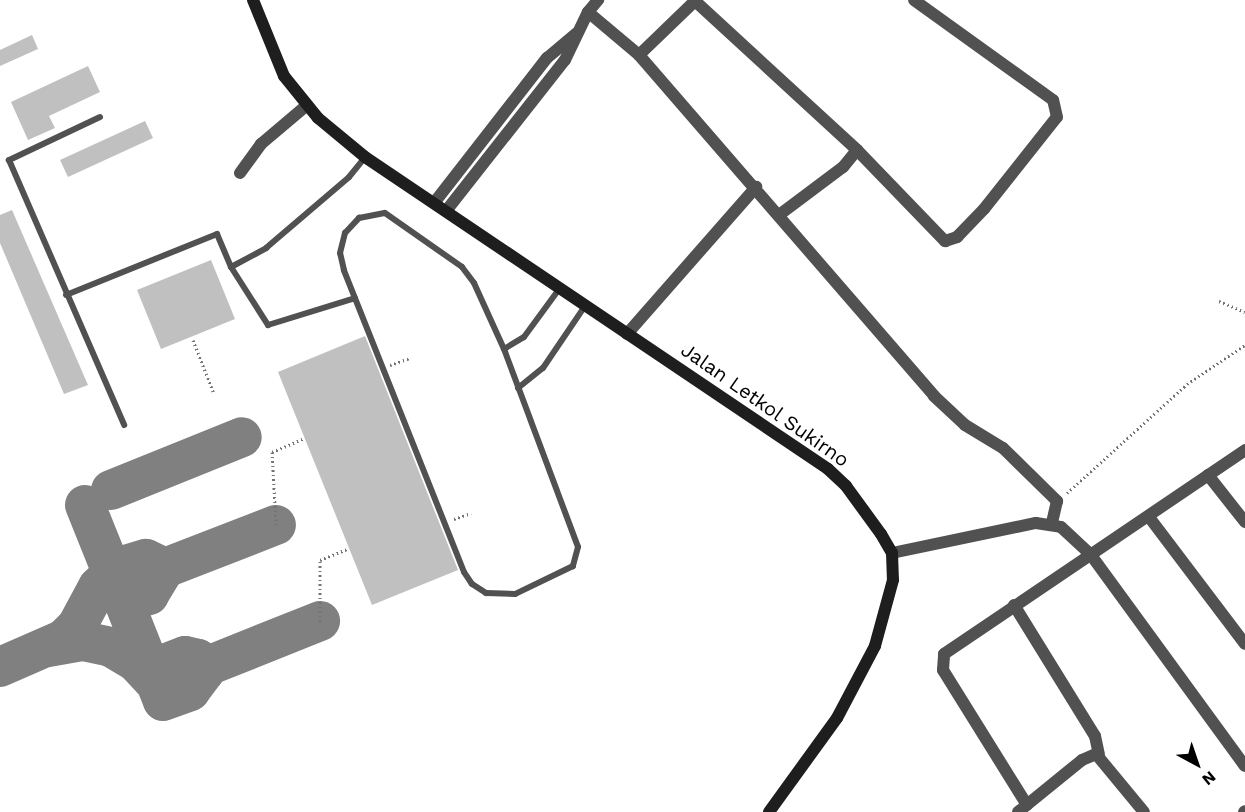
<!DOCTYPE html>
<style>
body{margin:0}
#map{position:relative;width:1245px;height:812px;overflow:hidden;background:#fff;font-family:"Work Sans",sans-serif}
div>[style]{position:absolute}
.taxiway>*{height:40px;margin:-20px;padding:0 20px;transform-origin:20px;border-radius:20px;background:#808080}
.building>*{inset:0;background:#c0c0c0}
.path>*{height:3px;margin-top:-1.5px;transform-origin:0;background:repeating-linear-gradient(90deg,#737373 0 1.5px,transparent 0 4.5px)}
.lane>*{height:6px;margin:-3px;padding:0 3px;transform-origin:3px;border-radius:3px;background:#515151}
.street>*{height:12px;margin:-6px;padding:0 6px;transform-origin:6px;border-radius:6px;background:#515151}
.secondary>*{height:12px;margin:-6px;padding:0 6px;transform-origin:6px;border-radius:6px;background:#1e1e1e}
span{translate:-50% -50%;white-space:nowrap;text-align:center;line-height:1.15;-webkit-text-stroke:5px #fff;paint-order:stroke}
.street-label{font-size:20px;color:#000}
.north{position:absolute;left:1167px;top:734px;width:60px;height:60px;-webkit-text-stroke:4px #fff;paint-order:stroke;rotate:140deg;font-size:16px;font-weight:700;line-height:24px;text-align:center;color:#000}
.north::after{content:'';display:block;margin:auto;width:21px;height:27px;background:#000;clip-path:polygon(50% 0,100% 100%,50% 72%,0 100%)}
</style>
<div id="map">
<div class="taxiway">
<div style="left:111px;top:490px;width:141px;rotate:-22deg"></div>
<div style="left:85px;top:505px;width:105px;rotate:68.1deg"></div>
<div style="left:124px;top:602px;width:106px;rotate:68.5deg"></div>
<div style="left:163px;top:701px;width:29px;rotate:-20deg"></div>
<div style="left:190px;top:691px;width:25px;rotate:-53deg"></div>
<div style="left:205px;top:671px;width:14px;rotate:-120deg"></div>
<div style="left:198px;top:659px;width:13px;rotate:-167deg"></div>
<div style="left:185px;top:656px;width:36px;rotate:159deg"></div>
<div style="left:165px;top:568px;width:119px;rotate:-21.2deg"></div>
<div style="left:48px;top:647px;width:36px;rotate:-10deg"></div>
<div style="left:83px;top:641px;width:29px;rotate:12deg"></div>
<div style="left:111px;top:647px;width:29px;rotate:31deg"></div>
<div style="left:136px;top:662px;width:25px;rotate:47deg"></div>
<div style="left:0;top:667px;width:70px;rotate:-23.6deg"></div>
<div style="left:64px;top:639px;width:18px;rotate:-45deg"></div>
<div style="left:77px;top:626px;width:44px;rotate:-61.7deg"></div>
<div style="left:98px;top:587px;width:29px;rotate:-44deg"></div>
<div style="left:119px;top:567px;width:28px;rotate:-17deg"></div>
<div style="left:146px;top:559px;width:21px;rotate:25deg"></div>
<div style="left:165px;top:568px;width:31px;rotate:121deg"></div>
<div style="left:149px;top:595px;width:26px;rotate:164deg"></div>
<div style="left:205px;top:667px;width:124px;rotate:-21.8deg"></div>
</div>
<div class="building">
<div style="clip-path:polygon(32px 35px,38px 49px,0 66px,0 50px)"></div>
<div style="clip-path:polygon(88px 66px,100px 92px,49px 116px,55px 128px,28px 140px,11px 102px)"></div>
<div style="clip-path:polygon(145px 121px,153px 138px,68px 177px,60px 160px)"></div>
<div style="clip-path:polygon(12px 210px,88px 385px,64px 394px,0 243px,0 215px)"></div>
<div style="clip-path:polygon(211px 260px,235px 319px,161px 349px,137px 290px)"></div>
<div style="clip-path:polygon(365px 336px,458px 570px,372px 605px,278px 372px)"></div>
</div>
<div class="path">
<div style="left:1219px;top:301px;width:28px;rotate:23deg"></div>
<div style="left:193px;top:340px;width:58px;rotate:68.7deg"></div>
<div style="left:390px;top:365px;width:21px;rotate:-19deg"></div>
<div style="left:1067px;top:493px;width:162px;rotate:-42.2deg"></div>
<div style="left:1187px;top:384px;width:70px;rotate:-33.9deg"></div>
<div style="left:454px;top:519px;width:18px;rotate:-19deg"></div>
<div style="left:276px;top:525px;width:73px;rotate:-93.1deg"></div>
<div style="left:272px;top:452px;width:36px;rotate:-23deg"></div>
<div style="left:320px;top:621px;width:61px;rotate:-90deg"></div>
<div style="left:320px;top:560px;width:31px;rotate:-22deg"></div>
</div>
<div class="lane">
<div style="left:100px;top:117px;width:101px;rotate:154.7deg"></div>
<div style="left:9px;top:160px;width:289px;rotate:66.5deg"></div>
<div style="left:385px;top:213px;width:94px;rotate:35deg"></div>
<div style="left:462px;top:267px;width:20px;rotate:53deg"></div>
<div style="left:474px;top:283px;width:72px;rotate:65.6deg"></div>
<div style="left:504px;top:349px;width:211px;rotate:69.5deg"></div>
<div style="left:578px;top:547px;width:20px;rotate:105deg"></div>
<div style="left:573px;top:566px;width:64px;rotate:154.2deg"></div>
<div style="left:515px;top:594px;width:29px;rotate:-178deg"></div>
<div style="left:486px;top:593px;width:17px;rotate:-147deg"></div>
<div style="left:472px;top:584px;width:14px;rotate:-124deg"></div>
<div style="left:464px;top:572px;width:325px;rotate:-111.7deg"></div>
<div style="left:344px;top:270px;width:17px;rotate:-103deg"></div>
<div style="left:340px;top:253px;width:21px;rotate:-76deg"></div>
<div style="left:345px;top:233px;width:21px;rotate:-47deg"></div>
<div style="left:359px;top:218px;width:26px;rotate:-11deg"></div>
<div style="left:231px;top:267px;width:40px;rotate:-28deg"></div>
<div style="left:266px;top:248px;width:109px;rotate:-40.5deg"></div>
<div style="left:349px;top:177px;width:26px;rotate:-51deg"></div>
<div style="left:66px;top:295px;width:163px;rotate:-22deg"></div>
<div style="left:217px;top:234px;width:36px;rotate:67deg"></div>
<div style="left:231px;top:267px;width:69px;rotate:57.5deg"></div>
<div style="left:268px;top:325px;width:91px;rotate:-17.2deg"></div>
<div style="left:504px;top:349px;width:23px;rotate:-31deg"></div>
<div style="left:524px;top:337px;width:61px;rotate:-53.7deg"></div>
<div style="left:518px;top:388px;width:32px;rotate:-39deg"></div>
<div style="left:543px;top:368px;width:75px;rotate:-55.9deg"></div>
</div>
<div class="street">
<div style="left:694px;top:0;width:222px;rotate:42.6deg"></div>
<div style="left:857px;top:150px;width:22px;rotate:129deg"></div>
<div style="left:843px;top:167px;width:80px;rotate:143.1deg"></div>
<div style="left:588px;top:12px;width:67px;rotate:40.1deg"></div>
<div style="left:639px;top:55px;width:79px;rotate:-44deg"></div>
<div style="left:639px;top:55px;width:451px;rotate:49.1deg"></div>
<div style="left:934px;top:396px;width:42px;rotate:43.1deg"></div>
<div style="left:965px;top:425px;width:44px;rotate:31.2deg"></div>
<div style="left:1003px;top:448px;width:76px;rotate:44.5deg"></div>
<div style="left:1057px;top:501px;width:23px;rotate:103deg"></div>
<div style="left:857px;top:150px;width:127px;rotate:46deg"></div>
<div style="left:945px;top:241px;width:13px;rotate:-18deg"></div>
<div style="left:957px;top:237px;width:39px;rotate:-46deg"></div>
<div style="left:984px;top:209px;width:117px;rotate:-51.6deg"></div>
<div style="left:1057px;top:117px;width:17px;rotate:-103deg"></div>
<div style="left:1053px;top:100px;width:171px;rotate:-144.3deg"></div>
<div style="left:240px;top:173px;width:36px;rotate:-54deg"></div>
<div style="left:261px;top:144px;width:59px;rotate:-40.2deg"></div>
<div style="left:434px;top:203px;width:184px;rotate:-52.1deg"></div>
<div style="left:547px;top:58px;width:38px;rotate:-40deg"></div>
<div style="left:446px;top:211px;width:192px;rotate:-51.8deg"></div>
<div style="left:565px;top:60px;width:53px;rotate:-64.4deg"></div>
<div style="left:588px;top:12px;width:16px;rotate:-50deg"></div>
<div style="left:627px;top:334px;width:196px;rotate:-48.7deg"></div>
<div style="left:1208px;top:475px;width:60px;rotate:51.8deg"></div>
<div style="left:1149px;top:517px;width:159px;rotate:52.9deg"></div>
<div style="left:892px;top:553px;width:147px;rotate:-11.8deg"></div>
<div style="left:1036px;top:523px;width:25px;rotate:9deg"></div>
<div style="left:1061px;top:527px;width:41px;rotate:43deg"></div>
<div style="left:1091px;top:555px;width:261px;rotate:53.9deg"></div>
<div style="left:1014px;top:605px;width:154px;rotate:58.3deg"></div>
<div style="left:1095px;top:736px;width:19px;rotate:78deg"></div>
<div style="left:1027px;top:805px;width:159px;rotate:-121.9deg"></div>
<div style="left:943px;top:670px;width:16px;rotate:-86deg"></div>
<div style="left:944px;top:654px;width:364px;rotate:-34.1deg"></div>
<div style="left:1018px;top:812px;width:82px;rotate:-39.1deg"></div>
<div style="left:1082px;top:760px;width:15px;rotate:-23deg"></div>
<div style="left:1096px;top:754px;width:75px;rotate:50.4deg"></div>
<div style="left:1244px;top:812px;width:1px;rotate:-45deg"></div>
</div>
<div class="secondary">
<div style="left:253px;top:0;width:82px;rotate:67.8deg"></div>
<div style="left:284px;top:76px;width:54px;rotate:51deg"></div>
<div style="left:318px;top:118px;width:61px;rotate:39.7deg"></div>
<div style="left:365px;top:157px;width:558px;rotate:33.97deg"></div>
<div style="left:828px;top:469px;width:25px;rotate:43deg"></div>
<div style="left:846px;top:486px;width:59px;rotate:53.9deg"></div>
<div style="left:881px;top:534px;width:22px;rotate:60deg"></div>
<div style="left:892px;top:553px;width:27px;rotate:88deg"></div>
<div style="left:893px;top:580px;width:68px;rotate:105.3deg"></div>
<div style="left:875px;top:646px;width:81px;rotate:117.8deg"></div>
<div style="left:837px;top:718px;width:116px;rotate:125.9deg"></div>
</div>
<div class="street-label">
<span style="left:765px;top:405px;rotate:35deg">Jalan Letkol Sukirno</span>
</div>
<div class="north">N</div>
</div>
